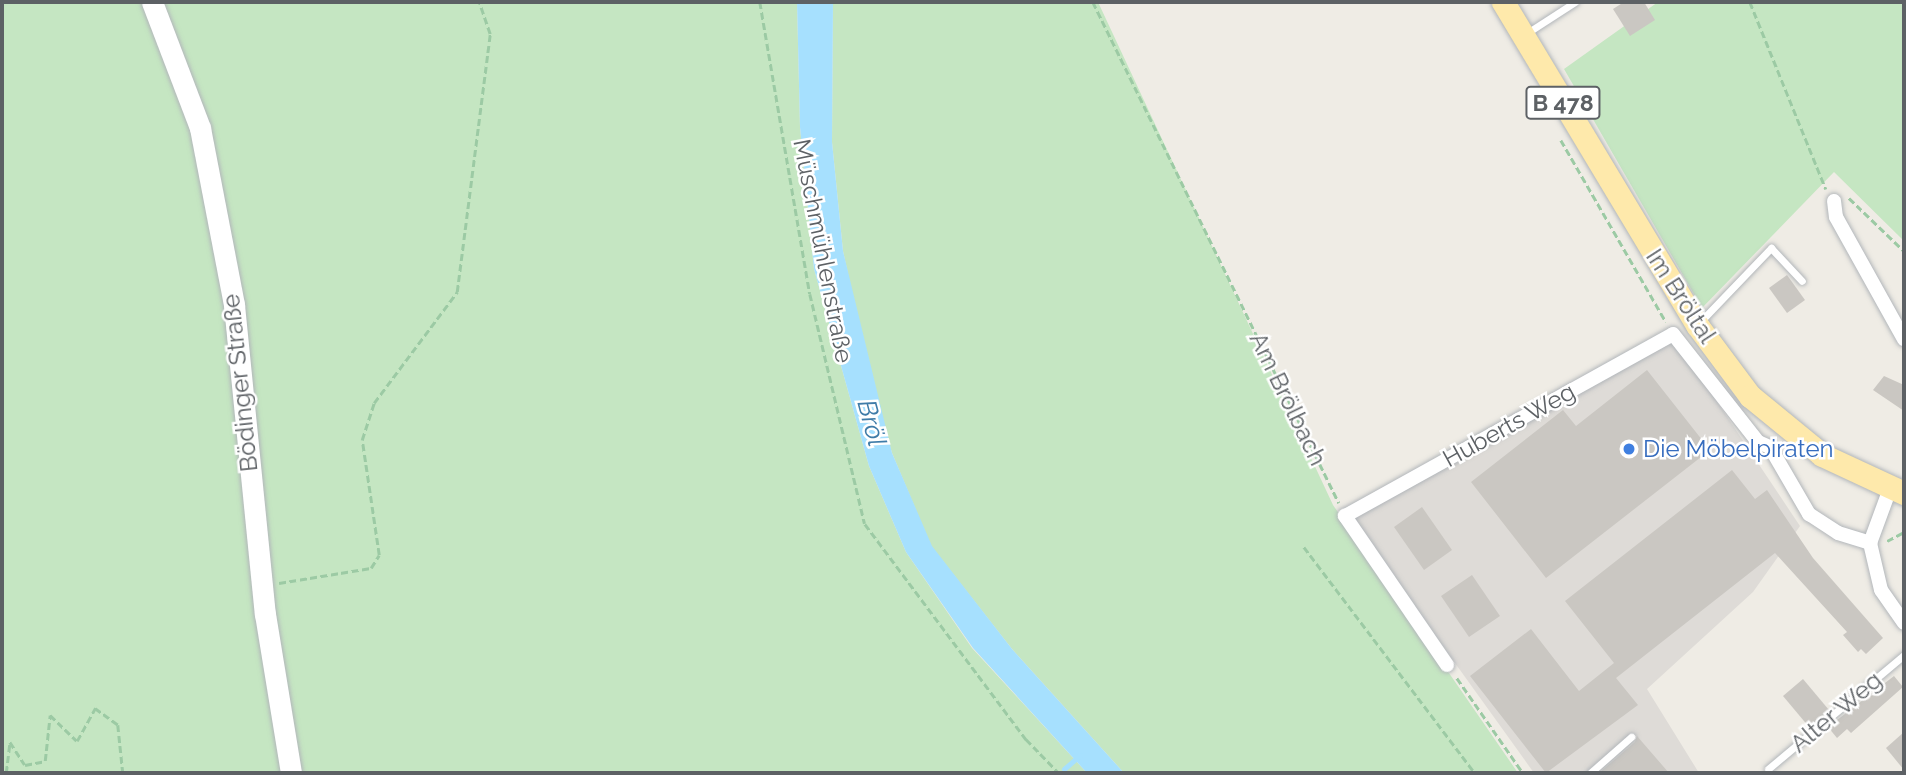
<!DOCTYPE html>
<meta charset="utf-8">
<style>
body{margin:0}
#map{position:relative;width:1906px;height:775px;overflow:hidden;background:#efece5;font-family:Raleway,sans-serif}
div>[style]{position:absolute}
.industrial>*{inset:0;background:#dedbd7}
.green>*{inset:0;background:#c5e6c2}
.water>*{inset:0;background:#a6e0fe}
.stream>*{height:5px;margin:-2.5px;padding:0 2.5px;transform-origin:2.5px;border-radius:2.5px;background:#a6e0fe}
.building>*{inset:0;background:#cac7c2}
.path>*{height:2.5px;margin-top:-1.25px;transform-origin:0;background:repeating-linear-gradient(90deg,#9ccaa4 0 7px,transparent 0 10.5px)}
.roads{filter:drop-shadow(0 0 2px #b2b6ba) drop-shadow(0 0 2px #b2b6ba)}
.lane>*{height:7px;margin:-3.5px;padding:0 3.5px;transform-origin:3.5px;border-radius:3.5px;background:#fff}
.street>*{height:14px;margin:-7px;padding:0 7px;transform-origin:7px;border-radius:7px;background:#fff}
.secondary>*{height:21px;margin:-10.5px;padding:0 10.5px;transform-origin:10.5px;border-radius:10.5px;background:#fff}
.primary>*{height:23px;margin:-11.5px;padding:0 11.5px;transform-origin:11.5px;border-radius:11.5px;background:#fee9ab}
.dots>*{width:19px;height:19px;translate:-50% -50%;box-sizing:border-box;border:4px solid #fff;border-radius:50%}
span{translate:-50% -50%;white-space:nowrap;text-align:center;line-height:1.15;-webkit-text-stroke:5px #fff;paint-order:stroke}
.shield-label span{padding:2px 5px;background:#fff;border:2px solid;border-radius:5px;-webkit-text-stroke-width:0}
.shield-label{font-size:23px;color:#5d6165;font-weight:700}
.street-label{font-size:24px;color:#5d6165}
.shop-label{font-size:24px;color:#366cbe}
.left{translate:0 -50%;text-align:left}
.water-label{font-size:26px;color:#3f7ca8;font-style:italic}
.frame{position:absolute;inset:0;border:4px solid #5d6165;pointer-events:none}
</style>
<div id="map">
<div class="industrial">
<div style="clip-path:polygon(1673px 336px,1800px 526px,1753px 592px,1647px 689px,1699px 773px,1534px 773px,1350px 517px)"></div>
</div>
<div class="green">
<div style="clip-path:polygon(2px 2px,797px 2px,800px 127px,814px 269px,869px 466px,906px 552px,972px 648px,1087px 773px,2px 773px)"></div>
<div style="clip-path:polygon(833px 2px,1098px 2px,1333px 505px,1518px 773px,1124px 773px,1012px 649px,931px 546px,892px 453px,872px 384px,843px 251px,832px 142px)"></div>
<div style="clip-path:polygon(1658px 2px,1904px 2px,1904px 241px,1834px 172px,1702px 308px,1564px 69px)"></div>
</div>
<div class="water">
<div style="clip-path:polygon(797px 2px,833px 2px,832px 142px,843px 251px,892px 453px,932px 546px,1012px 649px,1124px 773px,1087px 773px,973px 648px,906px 552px,869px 466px,814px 269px,800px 127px)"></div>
</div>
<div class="stream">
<div style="left:1064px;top:769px;width:21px;rotate:-41deg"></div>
</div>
<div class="building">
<div style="clip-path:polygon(1624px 2px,1644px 2px,1655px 20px,1630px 36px,1613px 9px)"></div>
<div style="clip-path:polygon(1787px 275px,1805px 300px,1787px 313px,1769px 288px)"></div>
<div style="clip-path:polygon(1647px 370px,1710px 450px,1546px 578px,1471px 482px,1563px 410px,1576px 426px)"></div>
<div style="clip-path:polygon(1884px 376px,1904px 385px,1904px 411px,1873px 390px)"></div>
<div style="clip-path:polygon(1732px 470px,1755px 499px,1767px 490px,1813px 558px,1883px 638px,1866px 654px,1861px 649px,1858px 652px,1843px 635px,1847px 632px,1775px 553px,1616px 678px,1638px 705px,1546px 773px,1470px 676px,1531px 629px,1579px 691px,1614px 663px,1565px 601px)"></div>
<div style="clip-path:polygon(1422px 507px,1452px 550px,1424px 570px,1394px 527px)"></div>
<div style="clip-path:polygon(1472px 575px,1500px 616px,1469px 637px,1441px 596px)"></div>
<div style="clip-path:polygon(1894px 676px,1903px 687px,1851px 733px,1847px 729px,1837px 738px,1828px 727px)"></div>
<div style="clip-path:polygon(1803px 679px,1829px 710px,1809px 727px,1783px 696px)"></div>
<div style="clip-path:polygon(1904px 732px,1904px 770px,1886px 748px)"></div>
<div style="clip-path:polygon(1637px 736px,1669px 773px,1599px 773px,1635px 742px)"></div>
</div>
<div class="path">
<div style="left:760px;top:2px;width:296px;rotate:80.3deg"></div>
<div style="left:810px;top:294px;width:236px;rotate:76.6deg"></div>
<div style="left:865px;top:524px;width:269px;rotate:53.2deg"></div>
<div style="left:1026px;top:739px;width:47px;rotate:45.9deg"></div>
<div style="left:1093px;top:2px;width:558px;rotate:63.85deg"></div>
<div style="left:1750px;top:2px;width:202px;rotate:67.9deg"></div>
<div style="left:1561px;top:140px;width:210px;rotate:60deg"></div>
<div style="left:1849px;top:198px;width:76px;rotate:43.9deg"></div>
<div style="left:1887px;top:541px;width:19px;rotate:-28deg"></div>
<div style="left:1304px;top:547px;width:283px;rotate:52.9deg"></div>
<div style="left:279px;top:583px;width:93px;rotate:-9.3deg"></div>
<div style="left:371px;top:568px;width:15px;rotate:-58deg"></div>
<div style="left:379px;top:555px;width:116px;rotate:-98.4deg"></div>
<div style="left:362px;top:440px;width:39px;rotate:-72deg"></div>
<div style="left:374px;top:403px;width:139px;rotate:-53.2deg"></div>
<div style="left:457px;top:292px;width:260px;rotate:-82.7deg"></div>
<div style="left:490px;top:34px;width:34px;rotate:-109deg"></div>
<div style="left:1457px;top:678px;width:116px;rotate:55.2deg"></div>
<div style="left:2px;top:771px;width:2px;rotate:63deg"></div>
<div style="left:6px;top:773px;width:31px;rotate:-83deg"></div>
<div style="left:10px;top:742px;width:27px;rotate:57deg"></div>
<div style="left:25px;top:765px;width:20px;rotate:-11deg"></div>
<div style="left:45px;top:761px;width:46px;rotate:-83.8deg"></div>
<div style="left:50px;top:715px;width:37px;rotate:44deg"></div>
<div style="left:77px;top:741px;width:38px;rotate:-61deg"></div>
<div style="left:95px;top:708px;width:29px;rotate:36deg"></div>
<div style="left:118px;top:725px;width:48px;rotate:84.1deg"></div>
</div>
<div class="roads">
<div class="lane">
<div style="left:1527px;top:33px;width:57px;rotate:-32.9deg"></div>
<div style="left:1700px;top:322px;width:103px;rotate:-46.2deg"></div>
<div style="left:1771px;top:248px;width:45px;rotate:46.8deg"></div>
<div style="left:1768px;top:769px;width:177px;rotate:-40deg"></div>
<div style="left:1590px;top:773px;width:55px;rotate:-41.3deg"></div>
</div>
<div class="street">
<div style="left:1834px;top:201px;width:16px;rotate:83deg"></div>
<div style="left:1836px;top:217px;width:140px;rotate:60.9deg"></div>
<div style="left:1891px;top:486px;width:61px;rotate:110.2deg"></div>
<div style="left:1870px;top:543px;width:48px;rotate:76.8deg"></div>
<div style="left:1881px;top:590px;width:40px;rotate:55.1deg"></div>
<div style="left:1447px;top:665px;width:181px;rotate:-124.4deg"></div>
<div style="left:1345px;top:516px;width:375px;rotate:-29deg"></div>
<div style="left:1673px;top:334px;width:137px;rotate:51.8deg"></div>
<div style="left:1758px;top:442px;width:13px;rotate:23deg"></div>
<div style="left:1770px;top:447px;width:78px;rotate:59.8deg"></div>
<div style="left:1809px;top:514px;width:35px;rotate:33deg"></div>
<div style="left:1838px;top:533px;width:34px;rotate:17deg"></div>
</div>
<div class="secondary">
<div style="left:152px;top:2px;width:135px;rotate:69.1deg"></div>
<div style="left:200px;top:128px;width:180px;rotate:79.1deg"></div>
<div style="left:234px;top:305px;width:311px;rotate:84.3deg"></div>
<div style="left:265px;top:614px;width:161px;rotate:80.7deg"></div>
</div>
<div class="primary">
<div style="left:1503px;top:2px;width:377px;rotate:59deg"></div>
<div style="left:1697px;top:325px;width:89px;rotate:53.3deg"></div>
<div style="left:1750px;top:396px;width:93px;rotate:39.3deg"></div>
<div style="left:1822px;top:455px;width:90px;rotate:24.9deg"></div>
</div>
</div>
<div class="dots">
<div style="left:1629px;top:449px;background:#3f7fe0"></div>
</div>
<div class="shield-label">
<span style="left:1563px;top:103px">B 478</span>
</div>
<div class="street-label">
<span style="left:823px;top:251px;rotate:79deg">Müschmühlenstraße</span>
<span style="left:1681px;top:296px;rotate:57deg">Im Bröltal</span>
<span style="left:240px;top:383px;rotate:-96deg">Bödinger Straße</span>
<span style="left:1288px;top:399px;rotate:64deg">Am Brölbach</span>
<span style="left:1509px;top:425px;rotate:-29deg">Huberts Weg</span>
<span style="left:1836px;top:712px;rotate:-40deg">Alter Weg</span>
</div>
<div class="shop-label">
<span class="left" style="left:1643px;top:449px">Die Möbelpiraten</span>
</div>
<div class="water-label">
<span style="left:871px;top:423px;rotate:75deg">Bröl</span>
</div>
<div class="frame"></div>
</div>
